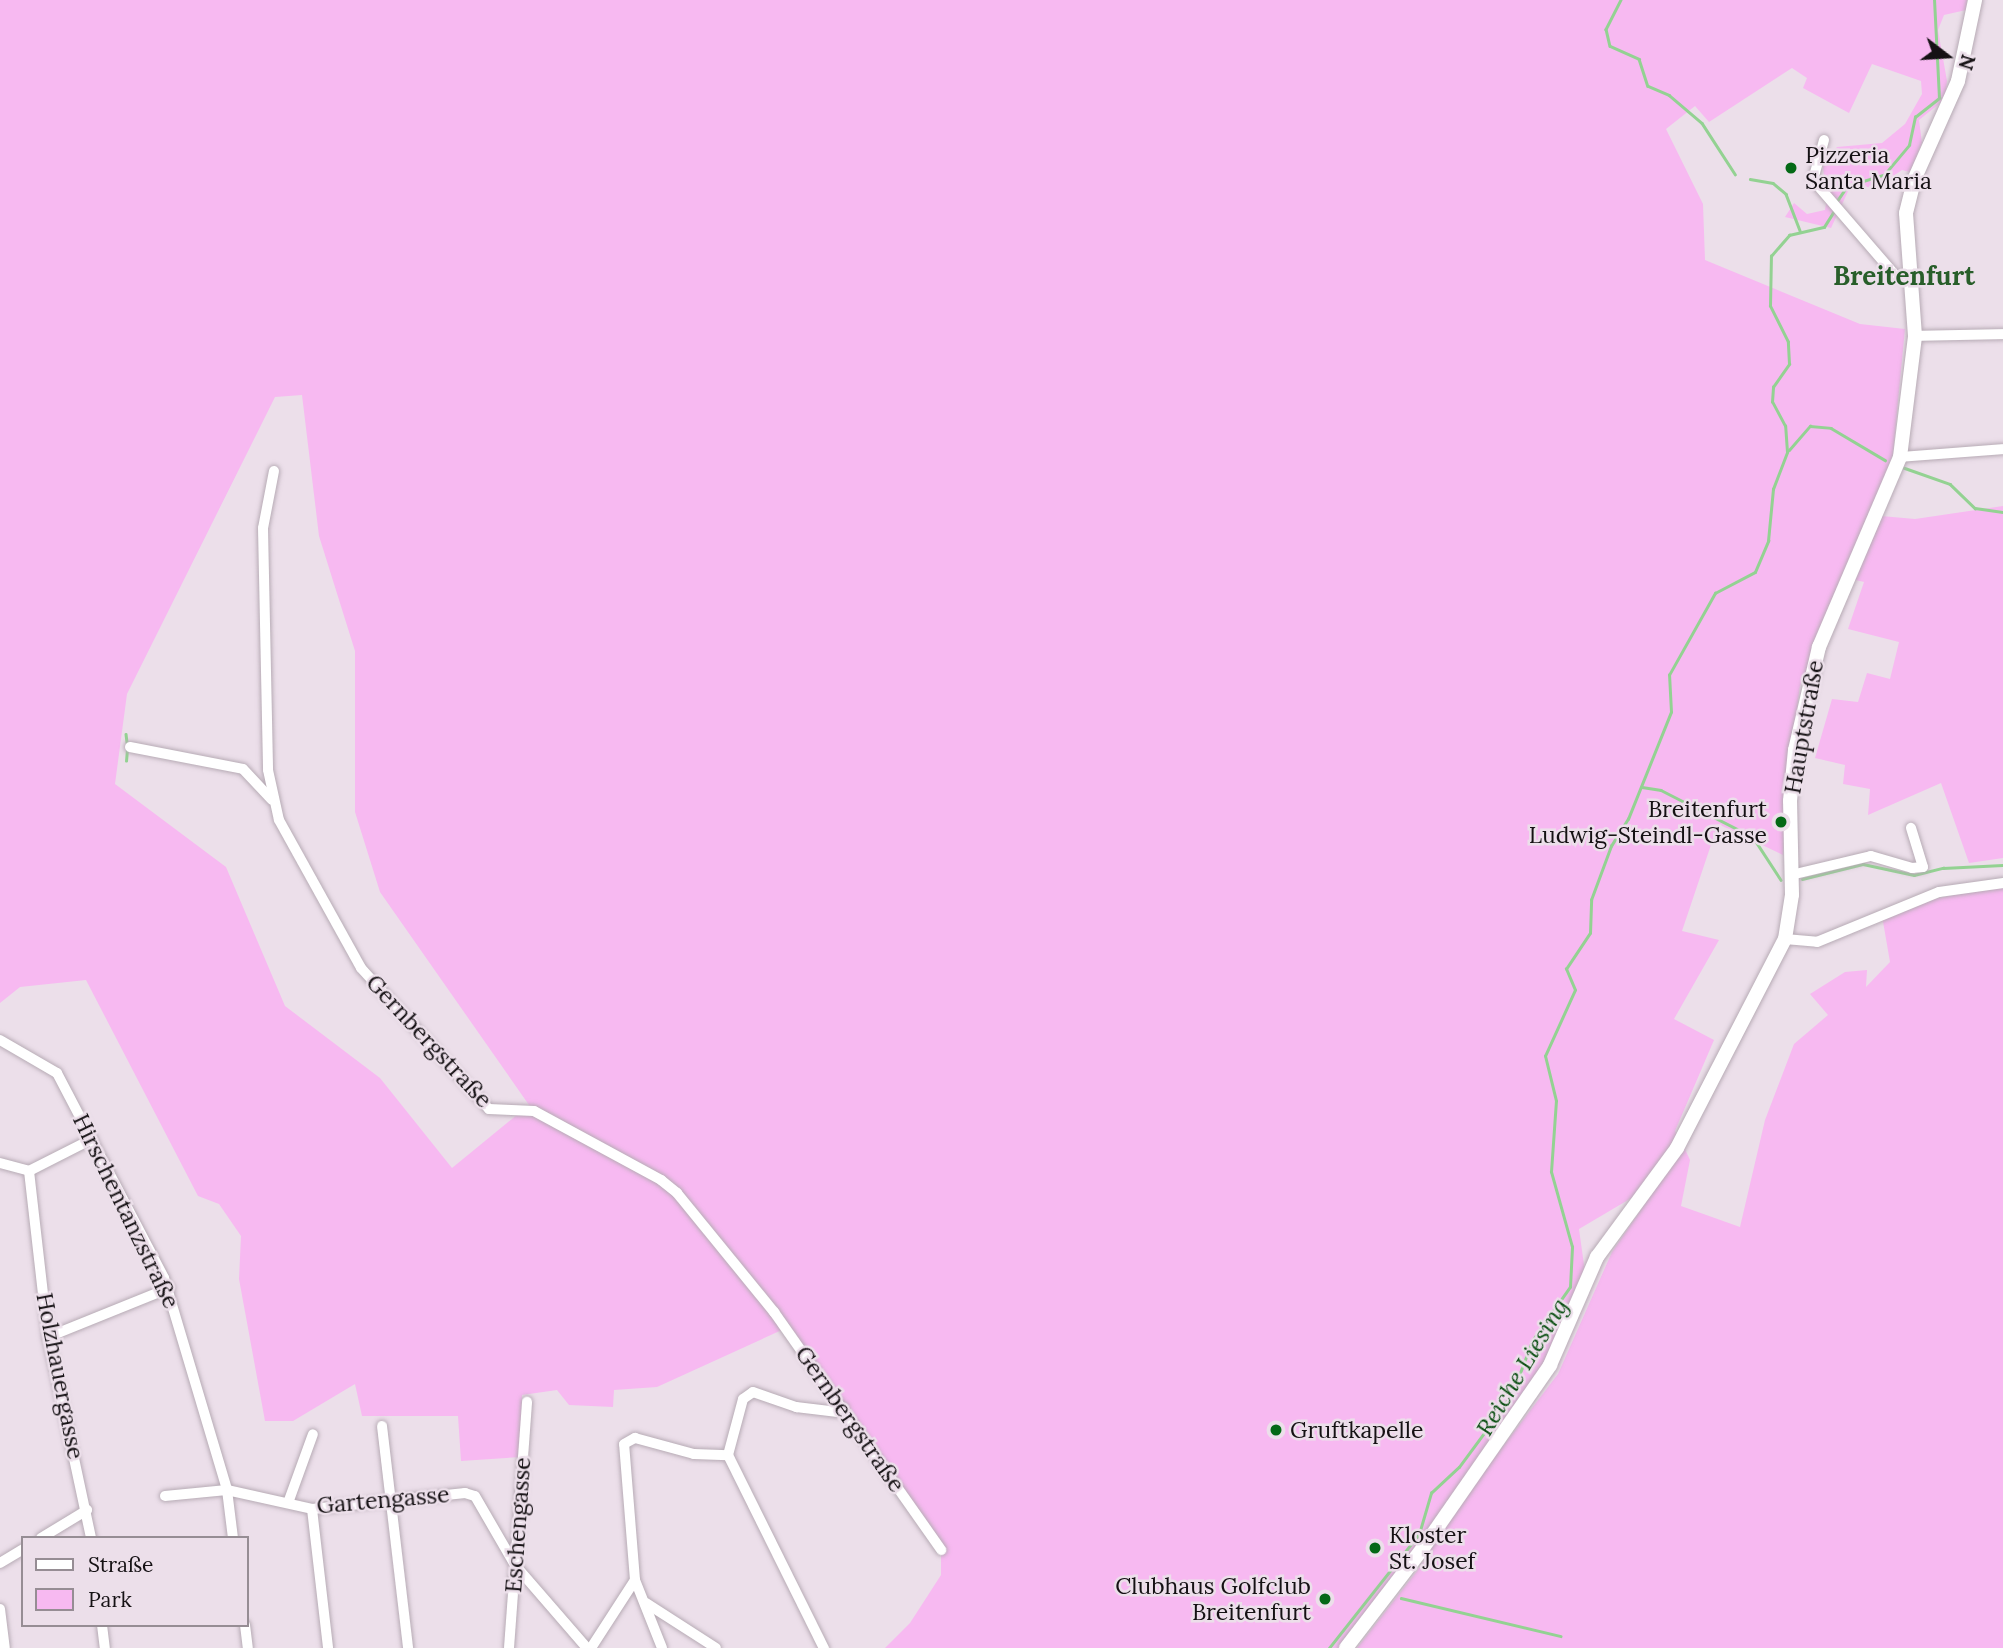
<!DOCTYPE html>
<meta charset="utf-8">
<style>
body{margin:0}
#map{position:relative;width:2003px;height:1648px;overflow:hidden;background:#ecdfea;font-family:Lora,serif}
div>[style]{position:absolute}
.green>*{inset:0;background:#f7b9f1}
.stream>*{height:2.5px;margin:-1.25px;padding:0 1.25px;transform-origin:1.25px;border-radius:1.25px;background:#93d292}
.roads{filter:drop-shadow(0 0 2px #b7abb5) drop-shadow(0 0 2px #b7abb5)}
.minor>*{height:10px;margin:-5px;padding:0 5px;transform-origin:5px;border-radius:5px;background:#fff}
.major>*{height:14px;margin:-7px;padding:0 7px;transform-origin:7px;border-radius:7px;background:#fff}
.dots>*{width:19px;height:19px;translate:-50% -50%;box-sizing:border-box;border:4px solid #ecdfea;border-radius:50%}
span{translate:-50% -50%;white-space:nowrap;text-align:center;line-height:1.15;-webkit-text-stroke:5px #ecdfea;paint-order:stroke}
.poi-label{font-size:23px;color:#151114}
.left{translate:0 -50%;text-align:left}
.right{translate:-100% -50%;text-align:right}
.street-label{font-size:23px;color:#151114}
.water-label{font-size:24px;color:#094e11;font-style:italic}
.quarter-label{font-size:26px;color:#285e2a;font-weight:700}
.legend{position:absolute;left:21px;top:1536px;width:228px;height:91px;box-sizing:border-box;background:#ecdfea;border:2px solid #968d94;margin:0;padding:9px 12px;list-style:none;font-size:21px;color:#151114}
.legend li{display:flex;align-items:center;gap:14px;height:35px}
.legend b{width:35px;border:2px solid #968d94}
.north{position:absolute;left:1912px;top:21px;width:70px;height:70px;-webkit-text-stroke:5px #ecdfea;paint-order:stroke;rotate:107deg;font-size:19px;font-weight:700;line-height:28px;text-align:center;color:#151114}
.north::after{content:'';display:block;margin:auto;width:24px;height:32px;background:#151114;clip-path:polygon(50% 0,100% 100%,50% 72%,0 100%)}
</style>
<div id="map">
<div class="green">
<div style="clip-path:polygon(evenodd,0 0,1967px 0,1966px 10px,1944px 15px,1938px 30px,1947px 81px,1945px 99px,1919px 120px,1922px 143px,1910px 172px,1902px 170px,1876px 188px,1851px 185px,1831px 228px,1785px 217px,1794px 203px,1807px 214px,1825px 210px,1830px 181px,1824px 179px,1823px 166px,1837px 147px,1882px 143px,1905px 124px,1922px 94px,1921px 81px,1872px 64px,1849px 113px,1803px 88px,1807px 78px,1792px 68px,1709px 122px,1695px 106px,1666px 129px,1703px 204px,1705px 260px,1860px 324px,1905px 329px,1893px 454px,1870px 515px,1915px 519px,2003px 506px,2003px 858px,1969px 863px,1941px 783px,1868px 815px,1870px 789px,1843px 784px,1845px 765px,1815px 758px,1832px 699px,1858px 702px,1867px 673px,1890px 679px,1899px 642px,1848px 629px,1864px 582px,1843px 577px,1800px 686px,1786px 790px,1783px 855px,1718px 824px,1682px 931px,1719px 940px,1674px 1019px,1714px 1040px,1675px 1131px,1680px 1140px,1645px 1190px,1579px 1229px,1586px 1279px,1565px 1332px,1481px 1475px,1558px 1374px,1612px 1252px,1684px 1147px,1690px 1160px,1681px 1206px,1740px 1227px,1765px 1120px,1794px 1044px,1828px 1015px,1810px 994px,1845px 972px,1867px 970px,1866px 987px,1890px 962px,1881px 910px,2003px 885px,2003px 1648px,1357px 1648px,1434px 1549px,1402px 1570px,1345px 1648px,885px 1648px,910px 1623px,941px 1575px,941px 1544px,784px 1329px,657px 1387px,614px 1390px,613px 1407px,569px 1405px,557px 1390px,522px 1395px,520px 1457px,461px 1461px,458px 1416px,362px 1416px,355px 1384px,293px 1421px,265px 1421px,239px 1279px,241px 1236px,219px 1204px,198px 1196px,86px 980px,20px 987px,0 1003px,0 0,302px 395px,319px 536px,355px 651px,355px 812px,380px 892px,529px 1105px,452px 1168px,380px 1078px,285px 1006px,226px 867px,115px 784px,127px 694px,275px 397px,302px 395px)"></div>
</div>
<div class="stream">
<div style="left:1621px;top:0;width:33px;rotate:117deg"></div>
<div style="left:1606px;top:29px;width:17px;rotate:77deg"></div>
<div style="left:1610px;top:46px;width:32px;rotate:24deg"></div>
<div style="left:1639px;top:59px;width:28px;rotate:72deg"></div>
<div style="left:1648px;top:86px;width:23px;rotate:23deg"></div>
<div style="left:1669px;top:95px;width:43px;rotate:40.3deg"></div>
<div style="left:1702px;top:123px;width:61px;rotate:57.1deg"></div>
<div style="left:1750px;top:179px;width:23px;rotate:10deg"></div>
<div style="left:1773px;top:183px;width:17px;rotate:40deg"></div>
<div style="left:1786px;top:194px;width:39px;rotate:69deg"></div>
<div style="left:1837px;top:201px;width:18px;rotate:-56deg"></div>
<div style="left:1847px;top:186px;width:39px;rotate:-17deg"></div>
<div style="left:1884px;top:175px;width:39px;rotate:-50deg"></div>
<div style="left:1909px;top:145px;width:29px;rotate:-78deg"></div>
<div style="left:1915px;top:117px;width:31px;rotate:-38deg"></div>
<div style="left:1939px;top:98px;width:98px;rotate:-92.9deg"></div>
<div style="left:1789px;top:450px;width:32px;rotate:-49deg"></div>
<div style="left:1810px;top:426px;width:21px;rotate:5deg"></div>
<div style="left:1831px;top:428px;width:63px;rotate:30.7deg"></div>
<div style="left:1902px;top:467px;width:51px;rotate:19.5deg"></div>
<div style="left:1950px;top:484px;width:35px;rotate:44deg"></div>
<div style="left:1975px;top:508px;width:28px;rotate:8deg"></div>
<div style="left:126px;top:734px;width:8px;rotate:83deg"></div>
<div style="left:126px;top:761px;width:11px;rotate:-85deg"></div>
<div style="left:1642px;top:787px;width:19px;rotate:9deg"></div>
<div style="left:1661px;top:790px;width:103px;rotate:27.1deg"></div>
<div style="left:1753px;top:837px;width:51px;rotate:56.9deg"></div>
<div style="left:1802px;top:879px;width:63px;rotate:-13.8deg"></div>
<div style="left:1863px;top:864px;width:52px;rotate:12.2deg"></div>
<div style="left:1914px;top:875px;width:30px;rotate:-14deg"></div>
<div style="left:1943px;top:868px;width:60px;rotate:-2.9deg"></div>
<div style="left:1401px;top:1598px;width:164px;rotate:13.4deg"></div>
<div style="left:1329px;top:1648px;width:145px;rotate:-51.7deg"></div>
<div style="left:1419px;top:1534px;width:43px;rotate:-73.7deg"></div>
<div style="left:1431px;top:1493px;width:38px;rotate:-43deg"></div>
<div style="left:1459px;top:1467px;width:71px;rotate:-53.6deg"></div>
<div style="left:1501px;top:1410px;width:25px;rotate:-58deg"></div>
<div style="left:1514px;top:1389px;width:51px;rotate:-69.4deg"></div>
<div style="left:1532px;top:1341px;width:66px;rotate:-54.9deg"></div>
<div style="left:1570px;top:1287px;width:40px;rotate:-87.1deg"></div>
<div style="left:1572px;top:1247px;width:78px;rotate:-105.6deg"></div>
<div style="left:1551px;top:1172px;width:71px;rotate:-86deg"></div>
<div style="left:1556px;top:1101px;width:46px;rotate:-103.7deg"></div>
<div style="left:1545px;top:1056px;width:72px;rotate:-65.6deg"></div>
<div style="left:1575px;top:990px;width:23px;rotate:-113deg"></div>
<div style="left:1566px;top:969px;width:43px;rotate:-56.3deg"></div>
<div style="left:1590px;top:933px;width:33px;rotate:-88deg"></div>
<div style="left:1591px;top:900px;width:58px;rotate:-69.7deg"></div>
<div style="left:1611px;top:846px;width:32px;rotate:-58deg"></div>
<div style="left:1628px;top:819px;width:115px;rotate:-68.1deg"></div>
<div style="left:1671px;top:712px;width:37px;rotate:-93deg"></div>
<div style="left:1669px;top:675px;width:94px;rotate:-60.7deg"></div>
<div style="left:1715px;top:593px;width:45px;rotate:-27.7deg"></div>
<div style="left:1755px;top:572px;width:34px;rotate:-67deg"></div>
<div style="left:1768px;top:541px;width:52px;rotate:-84.5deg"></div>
<div style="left:1773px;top:489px;width:40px;rotate:-69deg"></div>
<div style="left:1787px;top:452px;width:26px;rotate:-94deg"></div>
<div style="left:1785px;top:426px;width:27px;rotate:-118deg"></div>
<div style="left:1772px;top:402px;width:15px;rotate:-86deg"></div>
<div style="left:1773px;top:387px;width:28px;rotate:-55deg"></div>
<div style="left:1789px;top:364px;width:22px;rotate:-93deg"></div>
<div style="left:1788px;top:342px;width:40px;rotate:-116.6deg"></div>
<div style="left:1770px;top:306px;width:50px;rotate:-88.9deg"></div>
<div style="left:1771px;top:256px;width:28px;rotate:-49deg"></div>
<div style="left:1789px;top:235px;width:36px;rotate:-13deg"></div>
<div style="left:1824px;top:227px;width:19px;rotate:-58deg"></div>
</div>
<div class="roads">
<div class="minor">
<div style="left:1824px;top:140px;width:41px;rotate:105.4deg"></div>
<div style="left:1813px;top:180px;width:125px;rotate:49.2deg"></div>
<div style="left:1895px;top:275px;width:15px;rotate:16deg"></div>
<div style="left:1915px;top:336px;width:88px;rotate:-1.3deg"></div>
<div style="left:1900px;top:457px;width:103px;rotate:-4.4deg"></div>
<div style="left:274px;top:471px;width:58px;rotate:100.9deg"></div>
<div style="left:263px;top:528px;width:242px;rotate:88.8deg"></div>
<div style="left:268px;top:770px;width:51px;rotate:77.6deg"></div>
<div style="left:279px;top:820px;width:169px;rotate:61deg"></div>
<div style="left:361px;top:968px;width:190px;rotate:47.8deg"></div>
<div style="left:489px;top:1109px;width:45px;rotate:2.5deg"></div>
<div style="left:534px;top:1111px;width:145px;rotate:28.5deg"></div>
<div style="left:661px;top:1180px;width:21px;rotate:39deg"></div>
<div style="left:677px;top:1193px;width:154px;rotate:50.8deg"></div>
<div style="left:774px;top:1312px;width:291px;rotate:54.9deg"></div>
<div style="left:130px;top:747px;width:115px;rotate:11deg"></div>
<div style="left:243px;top:769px;width:42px;rotate:46.9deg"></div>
<div style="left:1791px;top:875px;width:82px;rotate:-13.4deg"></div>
<div style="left:1871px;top:856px;width:43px;rotate:16.3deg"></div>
<div style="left:1912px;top:868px;width:11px;rotate:-5deg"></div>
<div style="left:1923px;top:867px;width:41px;rotate:-107.1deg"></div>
<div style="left:1785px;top:939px;width:32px;rotate:5deg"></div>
<div style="left:1817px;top:942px;width:132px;rotate:-22.3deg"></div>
<div style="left:1939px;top:892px;width:65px;rotate:-8deg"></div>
<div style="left:0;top:1040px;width:66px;rotate:30.1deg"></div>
<div style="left:57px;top:1073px;width:231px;rotate:62.4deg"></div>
<div style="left:164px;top:1278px;width:221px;rotate:73.4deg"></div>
<div style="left:227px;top:1490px;width:48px;rotate:82.9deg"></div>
<div style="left:0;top:1163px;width:30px;rotate:15deg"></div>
<div style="left:29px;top:1171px;width:71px;rotate:-26.9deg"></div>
<div style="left:29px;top:1171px;width:167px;rotate:83.5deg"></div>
<div style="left:48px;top:1337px;width:206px;rotate:77.9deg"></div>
<div style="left:48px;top:1337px;width:131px;rotate:-22deg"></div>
<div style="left:382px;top:1426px;width:224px;rotate:83.3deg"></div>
<div style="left:728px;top:1455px;width:216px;rotate:63.6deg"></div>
<div style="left:165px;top:1496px;width:62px;rotate:-5.5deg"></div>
<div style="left:227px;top:1490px;width:87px;rotate:12.6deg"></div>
<div style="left:312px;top:1509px;width:154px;rotate:-6deg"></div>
<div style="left:465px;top:1493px;width:10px;rotate:17deg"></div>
<div style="left:475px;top:1496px;width:80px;rotate:59.9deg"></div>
<div style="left:515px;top:1565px;width:110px;rotate:49.1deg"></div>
<div style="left:288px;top:1503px;width:73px;rotate:-70.1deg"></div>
<div style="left:312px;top:1509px;width:140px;rotate:83.4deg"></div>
<div style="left:41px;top:1538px;width:54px;rotate:-31.3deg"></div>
<div style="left:0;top:1563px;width:27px;rotate:-31deg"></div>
<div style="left:635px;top:1580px;width:73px;rotate:68.3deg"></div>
<div style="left:646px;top:1603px;width:83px;rotate:32.7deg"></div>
<div style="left:0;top:1609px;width:39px;rotate:83deg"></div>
<div style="left:102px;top:1625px;width:23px;rotate:83deg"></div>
<div style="left:245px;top:1625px;width:23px;rotate:83deg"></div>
<div style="left:509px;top:1648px;width:247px;rotate:-85.8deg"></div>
<div style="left:591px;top:1648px;width:81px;rotate:-57.1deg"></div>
<div style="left:635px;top:1580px;width:136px;rotate:-94.6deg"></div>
<div style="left:624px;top:1444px;width:13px;rotate:-29deg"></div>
<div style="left:635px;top:1438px;width:61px;rotate:15.2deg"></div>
<div style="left:694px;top:1454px;width:34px;rotate:2deg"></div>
<div style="left:728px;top:1455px;width:58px;rotate:-75deg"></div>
<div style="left:743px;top:1399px;width:12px;rotate:-35deg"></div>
<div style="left:753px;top:1392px;width:46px;rotate:19.2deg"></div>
<div style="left:796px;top:1407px;width:42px;rotate:6.8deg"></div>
<div style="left:838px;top:1412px;width:7px;rotate:-34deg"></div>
</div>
<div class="major">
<div style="left:1346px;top:1648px;width:126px;rotate:-52.4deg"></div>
<div style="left:1423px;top:1548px;width:223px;rotate:-55.2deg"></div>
<div style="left:1550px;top:1365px;width:118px;rotate:-66.5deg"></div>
<div style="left:1597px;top:1257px;width:135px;rotate:-53.7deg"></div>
<div style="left:1677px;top:1148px;width:235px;rotate:-62.7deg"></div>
<div style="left:1785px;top:939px;width:45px;rotate:-81deg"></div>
<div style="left:1792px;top:895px;width:94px;rotate:-91.2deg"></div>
<div style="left:1790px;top:801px;width:51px;rotate:-84.4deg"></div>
<div style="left:1795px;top:750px;width:106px;rotate:-76.9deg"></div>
<div style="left:1819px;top:647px;width:207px;rotate:-66.9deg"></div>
<div style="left:1900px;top:457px;width:122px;rotate:-82.9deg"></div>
<div style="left:1915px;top:336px;width:123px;rotate:-94.2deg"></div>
<div style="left:1906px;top:213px;width:34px;rotate:-76deg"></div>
<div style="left:1914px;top:180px;width:108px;rotate:-66deg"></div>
<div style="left:1958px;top:81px;width:83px;rotate:-78.1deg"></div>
</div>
</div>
<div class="dots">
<div style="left:1791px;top:168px;background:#046916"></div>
<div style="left:1781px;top:822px;background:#046916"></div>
<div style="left:1276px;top:1430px;background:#046916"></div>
<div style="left:1375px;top:1548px;background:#046916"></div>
<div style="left:1325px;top:1599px;background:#046916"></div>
</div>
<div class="poi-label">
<span class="left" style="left:1805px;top:168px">Pizzeria<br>Santa Maria</span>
<span class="right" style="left:1767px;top:822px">Breitenfurt<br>Ludwig-Steindl-Gasse</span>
<span class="left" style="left:1290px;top:1430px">Gruftkapelle</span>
<span class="left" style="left:1389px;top:1548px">Kloster<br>St. Josef</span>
<span class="right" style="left:1311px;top:1599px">Clubhaus Golfclub<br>Breitenfurt</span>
</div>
<div class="street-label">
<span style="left:1804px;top:727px;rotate:-80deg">Hauptstraße</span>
<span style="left:429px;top:1041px;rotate:47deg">Gernbergstraße</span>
<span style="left:126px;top:1211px;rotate:64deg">Hirschentanzstraße</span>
<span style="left:60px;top:1376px;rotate:79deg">Holzhauergasse</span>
<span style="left:850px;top:1419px;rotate:55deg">Gernbergstraße</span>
<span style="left:383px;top:1500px;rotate:-5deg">Gartengasse</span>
<span style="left:518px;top:1525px;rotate:-86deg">Eschengasse</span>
</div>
<div class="water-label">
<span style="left:1522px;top:1367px;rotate:-59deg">Reiche Liesing</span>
</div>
<div class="quarter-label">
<span style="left:1904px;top:276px">Breitenfurt</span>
</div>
<ul class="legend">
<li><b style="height:9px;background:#fff"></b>Straße</li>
<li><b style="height:19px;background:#f7b9f1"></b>Park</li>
</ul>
<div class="north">N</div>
</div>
